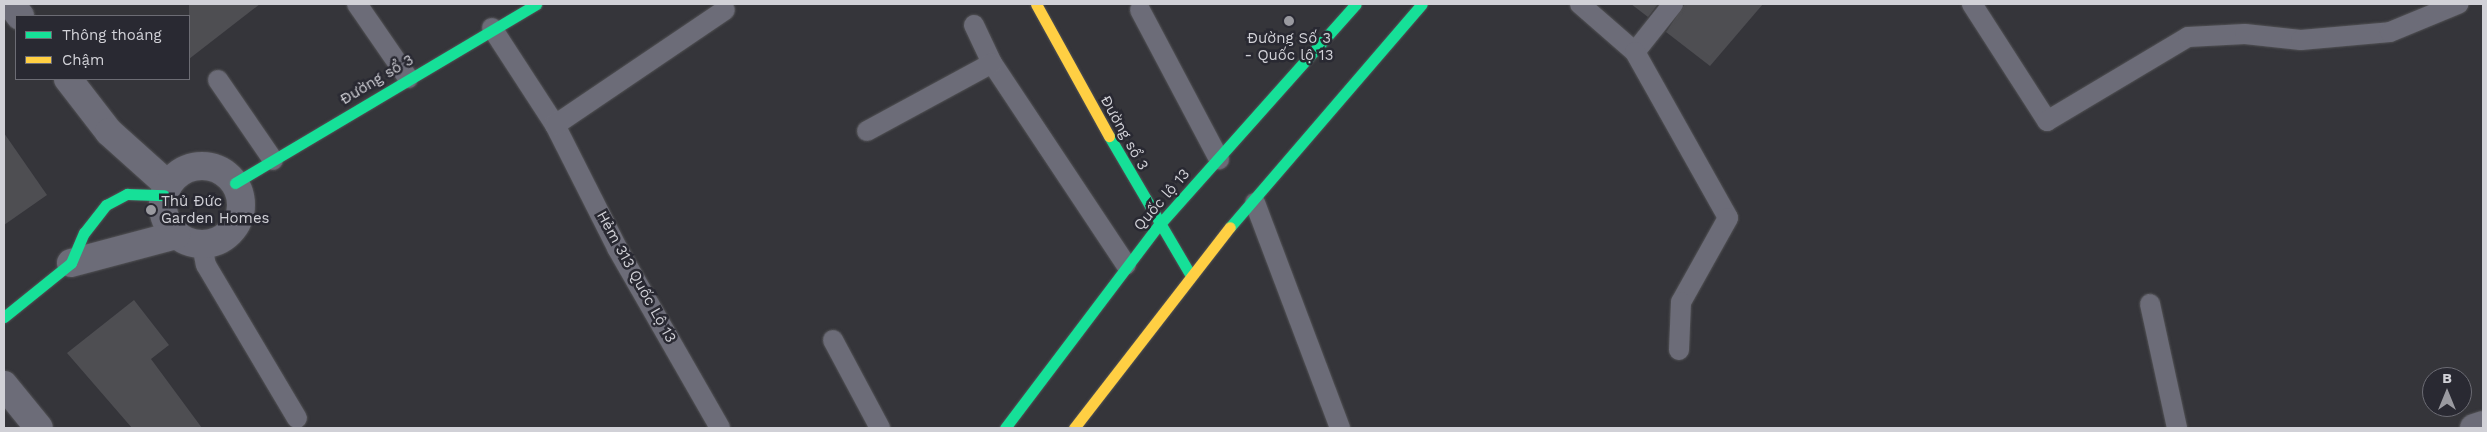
<!DOCTYPE html>
<meta charset="utf-8">
<style>
body{margin:0}
#map{position:relative;width:2487px;height:432px;overflow:hidden;background:#35353a;font-family:"Work Sans",sans-serif}
div>[style]{position:absolute}
.building>*{inset:0;background:#4e4e52}
.roads{filter:drop-shadow(0 0 1px #525255) drop-shadow(0 0 1px #525255)}
.lane>*{height:20px;margin:-10px;padding:0 10px;transform-origin:10px;border-radius:10px;background:#6c6c78}
.street>*{height:28px;margin:-14px;padding:0 14px;transform-origin:14px;border-radius:14px;background:#6c6c78}
.street>.ring{margin:-14px;padding:0;box-sizing:content-box;background:none;border:28px solid #6c6c78;border-radius:50%}
.fast>*{height:11px;margin:-5.5px;padding:0 5.5px;transform-origin:5.5px;border-radius:5.5px;background:#16e098}
.slow>*{height:11px;margin:-5.5px;padding:0 5.5px;transform-origin:5.5px;border-radius:5.5px;background:#ffcf43}
.dots>*{width:14px;height:14px;translate:-50% -50%;box-sizing:border-box;border:2px solid #292932;border-radius:50%}
span{translate:-50% -50%;white-space:nowrap;text-align:center;line-height:1.15;-webkit-text-stroke:5px #292932;paint-order:stroke}
.poi-label{font-size:15px;color:#d1d1d7}
.left{translate:0 -50%;text-align:left}
.street-label{font-size:15px;color:#d1d1d7}
.frame{position:absolute;inset:0;border:5px solid #d1d1d7;pointer-events:none}
.legend{position:absolute;left:15px;top:15px;width:175px;height:65px;box-sizing:border-box;background:#292932;border:1px solid #6c6c74;margin:0;padding:6px 9px;list-style:none;font-size:15px;color:#d1d1d7}
.legend li{display:flex;align-items:center;gap:10px;height:25px}
.legend b{width:25px;border:1px solid #6c6c74}
.north{position:absolute;left:2422px;top:367px;width:50px;height:50px;box-sizing:border-box;background:#292932;border:1px solid #6c6c74;border-radius:50%;rotate:0deg;font-size:14px;font-weight:700;line-height:20px;text-align:center;color:#d1d1d7}
.north::after{content:'';display:block;margin:auto;width:18px;height:22px;background:#9a9aa0;clip-path:polygon(50% 0,100% 100%,50% 72%,0 100%)}
</style>
<div id="map">
<div class="building">
<div style="clip-path:polygon(189px 4px,260px 4px,189px 59px)"></div>
<div style="clip-path:polygon(1631px 4px,1658px 4px,1648px 17px)"></div>
<div style="clip-path:polygon(1685px 4px,1763px 4px,1710px 66px,1666px 32px)"></div>
<div style="clip-path:polygon(4px 133px,47px 195px,4px 225px)"></div>
<div style="clip-path:polygon(134px 300px,169px 345px,151px 359px,202px 428px,132px 428px,67px 353px)"></div>
</div>
<div class="roads">
<div class="lane">
<div style="left:357px;top:4px;width:90px;rotate:55.4deg"></div>
<div style="left:1580px;top:4px;width:73px;rotate:41.1deg"></div>
<div style="left:1673px;top:4px;width:61px;rotate:128.4deg"></div>
<div style="left:1635px;top:52px;width:190px;rotate:60.7deg"></div>
<div style="left:1728px;top:218px;width:96px;rotate:119.2deg"></div>
<div style="left:1681px;top:302px;width:48px;rotate:92.4deg"></div>
<div style="left:1972px;top:4px;width:139px;rotate:57.3deg"></div>
<div style="left:2047px;top:121px;width:164px;rotate:-30.8deg"></div>
<div style="left:2188px;top:37px;width:57px;rotate:-3deg"></div>
<div style="left:2245px;top:34px;width:56px;rotate:6.1deg"></div>
<div style="left:2301px;top:40px;width:89px;rotate:-5.1deg"></div>
<div style="left:2390px;top:32px;width:74px;rotate:-22.4deg"></div>
<div style="left:1140px;top:10px;width:169px;rotate:62.1deg"></div>
<div style="left:974px;top:25px;width:42px;rotate:64.7deg"></div>
<div style="left:992px;top:63px;width:242px;rotate:56.4deg"></div>
<div style="left:492px;top:28px;width:116px;rotate:57deg"></div>
<div style="left:555px;top:125px;width:138px;rotate:63.2deg"></div>
<div style="left:617px;top:248px;width:207px;rotate:60.2deg"></div>
<div style="left:218px;top:80px;width:97px;rotate:55.5deg"></div>
<div style="left:555px;top:125px;width:205px;rotate:-34.1deg"></div>
<div style="left:867px;top:131px;width:142px;rotate:-28.5deg"></div>
<div style="left:1255px;top:203px;width:241px;rotate:69.3deg"></div>
<div style="left:202px;top:245px;width:20px;rotate:79deg"></div>
<div style="left:206px;top:265px;width:178px;rotate:59.3deg"></div>
<div style="left:2150px;top:304px;width:127px;rotate:77.7deg"></div>
<div style="left:833px;top:340px;width:100px;rotate:61.9deg"></div>
</div>
<div class="street">
<div style="left:11px;top:4px;width:15px;rotate:53deg"></div>
<div style="left:68px;top:79px;width:67px;rotate:52.3deg"></div>
<div style="left:109px;top:132px;width:79px;rotate:41.9deg"></div>
<div class="ring" style="left:163px;top:166px;width:50px;height:50px"></div>
<div style="left:71px;top:263px;width:109px;rotate:-14.9deg"></div>
<div style="left:4px;top:385px;width:55px;rotate:50.9deg"></div>
<div style="left:2474px;top:428px;width:9px;rotate:-18deg"></div>
</div>
<div class="fast">
<div style="left:1109px;top:136px;width:160px;rotate:59.6deg"></div>
<div style="left:235px;top:183px;width:350px;rotate:-30.7deg"></div>
<div style="left:1230px;top:227px;width:294px;rotate:-49.3deg"></div>
<div style="left:4px;top:317px;width:86px;rotate:-38.9deg"></div>
<div style="left:71px;top:263px;width:33px;rotate:-67deg"></div>
<div style="left:84px;top:233px;width:36px;rotate:-52deg"></div>
<div style="left:106px;top:205px;width:24px;rotate:-28deg"></div>
<div style="left:127px;top:194px;width:37px;rotate:2deg"></div>
<div style="left:1005px;top:428px;width:253px;rotate:-52.9deg"></div>
<div style="left:1158px;top:226px;width:297px;rotate:-48.3deg"></div>
</div>
<div class="slow">
<div style="left:1036px;top:4px;width:151px;rotate:61.1deg"></div>
<div style="left:1074px;top:428px;width:254px;rotate:-52.2deg"></div>
</div>
</div>
<div class="dots">
<div style="left:1289px;top:21px;background:#9a9aa0"></div>
<div style="left:151px;top:210px;background:#9a9aa0"></div>
</div>
<div class="poi-label">
<span style="left:1289px;top:47px">Đường Số 3<br>- Quốc lộ 13</span>
<span class="left" style="left:161px;top:210px">Thủ Đức<br>Garden Homes</span>
</div>
<div class="street-label">
<span style="left:377px;top:80px;rotate:-31deg">Đường sổ 3</span>
<span style="left:1124px;top:133px;rotate:61deg">Đường sổ 3</span>
<span style="left:1162px;top:200px;rotate:-49deg">Quốc lộ 13</span>
<span style="left:636px;top:277px;rotate:61deg">Hẻm 313 Quốc Lộ 13</span>
</div>
<div class="frame"></div>
<ul class="legend">
<li><b style="height:6px;background:#16e098"></b>Thông thoáng</li>
<li><b style="height:6px;background:#ffcf43"></b>Chậm</li>
</ul>
<div class="north">B</div>
</div>
